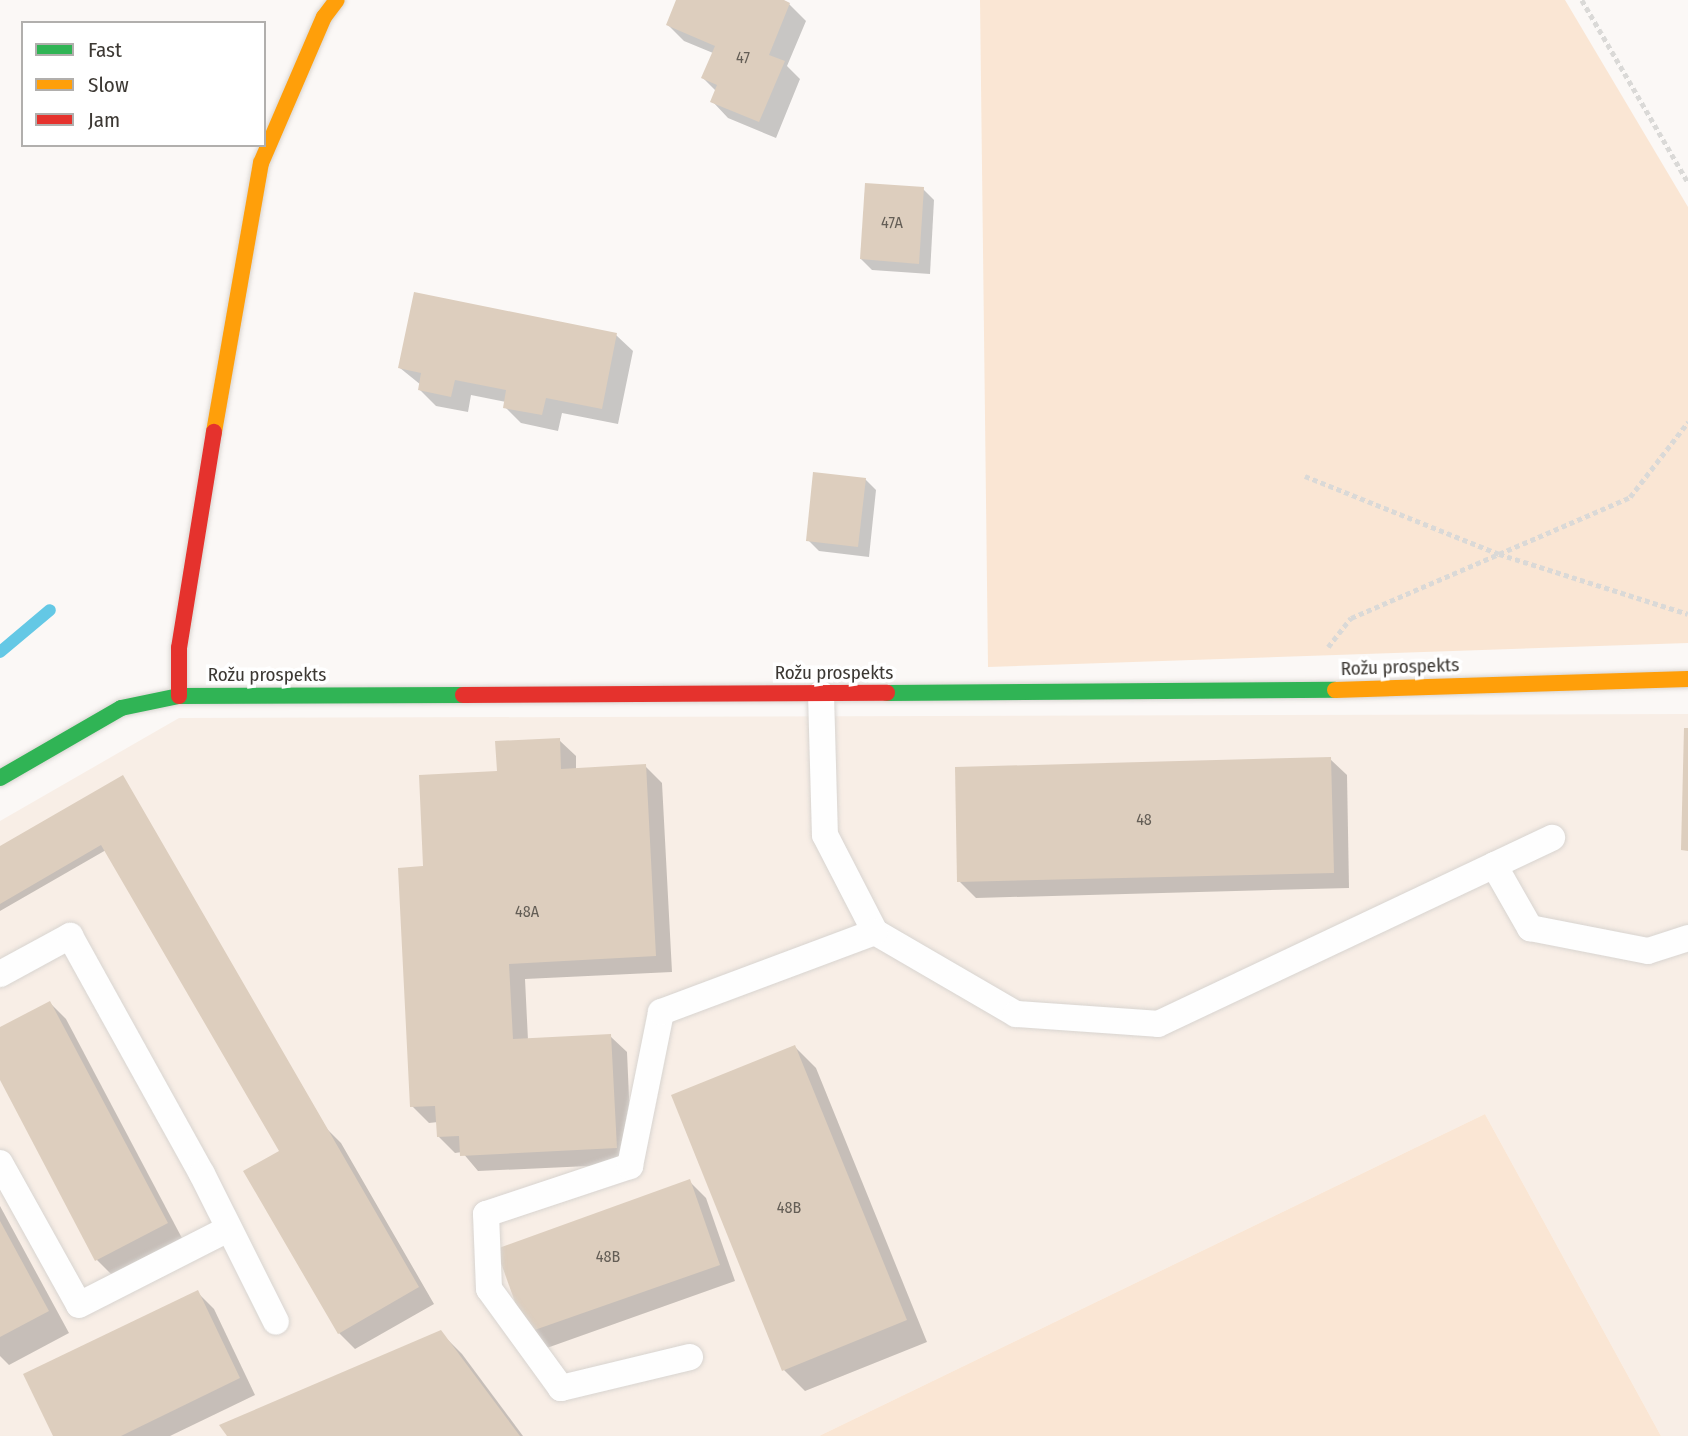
<!DOCTYPE html>
<meta charset="utf-8">
<style>
body{margin:0}
#map{position:relative;width:1688px;height:1436px;overflow:hidden;background:#fbf8f6;font-family:"Fira Sans Condensed",sans-serif}
div>[style]{position:absolute}
.built>*{inset:0;background:#f8eee6}
.green>*{inset:0;background:#fae6d4}
.shadow>*{inset:0;background:#0003}
.stream>*{height:12px;margin:-6px;padding:0 6px;transform-origin:6px;border-radius:6px;background:#64c8e5}
.building>*{inset:0;background:#ddcebe}
.path>*{height:4.5px;margin-top:-2.25px;transform-origin:0;background:repeating-linear-gradient(90deg,#dad9d7 0 5px,transparent 0 8.5px)}
.roads{filter:drop-shadow(0 0 2px #d8d4d0) drop-shadow(0 0 2px #d8d4d0)}
.lane>*{height:26px;margin:-13px;padding:0 13px;transform-origin:13px;border-radius:13px;background:#fefefe}
.fast>*{height:16px;margin:-8px;padding:0 8px;transform-origin:8px;border-radius:8px;background:#30b455}
.slow>*{height:16px;margin:-8px;padding:0 8px;transform-origin:8px;border-radius:8px;background:#ff9f0a}
.jam>*{height:16px;margin:-8px;padding:0 8px;transform-origin:8px;border-radius:8px;background:#e5322d}
span{translate:-50% -50%;white-space:nowrap;text-align:center;line-height:1.15;-webkit-text-stroke:7px #fff;paint-order:stroke}
.number-label{font-size:16px;color:#645e56}
.number-label span{-webkit-text-stroke-width:0}
.street-label{font-size:19px;color:#3c3833}
.legend{position:absolute;left:21px;top:21px;width:245px;height:126px;box-sizing:border-box;background:#fff;border:2px solid #b1afad;margin:0;padding:9px 12px;list-style:none;font-size:21px;color:#3c3833}
.legend li{display:flex;align-items:center;gap:14px;height:35px}
.legend b{width:35px;border:2px solid #b1afad}
</style>
<div id="map">
<div class="built">
<div style="clip-path:polygon(1688px 714px,1688px 1436px,1661px 1436px,1485px 1114px,819px 1436px,0 1436px,0 821px,179px 718px)"></div>
</div>
<div class="green">
<div style="clip-path:polygon(980px 0,1565px 0,1688px 207px,1688px 643px,988px 667px)"></div>
<div style="clip-path:polygon(1485px 1114px,1661px 1436px,819px 1436px)"></div>
</div>
<div class="shadow">
<div style="clip-path:polygon(678px 0,780px 0,789px 4px,806px 21px,787px 66px,800px 79px,776px 138px,728px 118px,712px 101px,716px 91px,703px 78px,713px 53px,684px 41px,668px 25px)"></div>
<div style="clip-path:polygon(923px 189px,934px 200px,930px 274px,872px 270px,861px 259px)"></div>
<div style="clip-path:polygon(616px 335px,633px 351px,618px 424px,562px 413px,558px 431px,521px 423px,505px 407px,506px 402px,471px 395px,468px 412px,436px 406px,420px 390px,421px 385px,400px 368px)"></div>
<div style="clip-path:polygon(865px 479px,876px 490px,869px 557px,819px 551px,808px 540px)"></div>
<div style="clip-path:polygon(559px 740px,576px 756px,576px 770px,645px 766px,662px 783px,672px 972px,525px 979px,528px 1040px,610px 1036px,627px 1052px,632px 1164px,478px 1171px,462px 1152px,455px 1153px,438px 1136px,438px 1122px,429px 1123px,412px 1106px,425px 868px,499px 773px)"></div>
<div style="clip-path:polygon(1330px 759px,1347px 775px,1349px 888px,976px 898px,959px 881px)"></div>
<div style="clip-path:polygon(122px 777px,327px 1129px,341px 1143px,434px 1304px,355px 1349px,339px 1333px,281px 1152px,106px 850px,0 911px,0 848px)"></div>
<div style="clip-path:polygon(50px 1003px,66px 1019px,183px 1240px,113px 1276px,97px 1260px,0 1076px,0 1029px)"></div>
<div style="clip-path:polygon(795px 1047px,816px 1068px,927px 1342px,805px 1391px,784px 1370px)"></div>
<div style="clip-path:polygon(689px 1181px,706px 1198px,735px 1281px,544px 1349px,527px 1332px)"></div>
<div style="clip-path:polygon(0 1206px,69px 1333px,9px 1365px,0 1356px)"></div>
<div style="clip-path:polygon(197px 1292px,214px 1309px,255px 1395px,170px 1436px,55px 1436px)"></div>
<div style="clip-path:polygon(441px 1333px,462px 1354px,523px 1436px,229px 1436px)"></div>
</div>
<div class="stream">
<div style="left:0;top:652px;width:65px;rotate:-40deg"></div>
</div>
<div class="building">
<div style="clip-path:polygon(676px 0,784px 0,790px 3px,769px 55px,785px 61px,759px 122px,710px 102px,717px 85px,701px 78px,715px 46px,666px 25px)"></div>
<div style="clip-path:polygon(865px 183px,924px 187px,919px 264px,860px 259px)"></div>
<div style="clip-path:polygon(414px 292px,617px 333px,602px 409px,546px 398px,542px 415px,503px 408px,506px 390px,455px 380px,451px 397px,418px 390px,421px 373px,398px 368px)"></div>
<div style="clip-path:polygon(813px 472px,866px 478px,858px 547px,806px 541px)"></div>
<div style="clip-path:polygon(1684px 728px,1688px 728px,1688px 851px,1681px 850px)"></div>
<div style="clip-path:polygon(560px 738px,561px 769px,646px 764px,656px 956px,509px 964px,513px 1039px,611px 1034px,617px 1148px,460px 1156px,459px 1136px,437px 1137px,435px 1106px,410px 1107px,398px 868px,423px 866px,419px 775px,497px 771px,495px 741px)"></div>
<div style="clip-path:polygon(1331px 757px,1334px 873px,957px 882px,955px 767px)"></div>
<div style="clip-path:polygon(123px 775px,419px 1287px,338px 1334px,243px 1171px,279px 1151px,101px 845px,0 904px,0 846px)"></div>
<div style="clip-path:polygon(50px 1001px,168px 1223px,95px 1261px,0 1080px,0 1027px)"></div>
<div style="clip-path:polygon(795px 1045px,907px 1320px,782px 1371px,671px 1095px)"></div>
<div style="clip-path:polygon(690px 1179px,720px 1265px,526px 1333px,496px 1249px)"></div>
<div style="clip-path:polygon(0 1221px,49px 1311px,0 1337px)"></div>
<div style="clip-path:polygon(198px 1290px,240px 1378px,121px 1436px,53px 1436px,23px 1374px)"></div>
<div style="clip-path:polygon(441px 1330px,520px 1436px,227px 1436px,219px 1425px)"></div>
</div>
<div class="path">
<div style="left:1582px;top:0;width:211px;rotate:59.8deg"></div>
<div style="left:1305px;top:476px;width:209px;rotate:21.9deg"></div>
<div style="left:1499px;top:554px;width:198px;rotate:17.6deg"></div>
<div style="left:1328px;top:647px;width:37px;rotate:-52deg"></div>
<div style="left:1351px;top:618px;width:304px;rotate:-23.4deg"></div>
<div style="left:1630px;top:497px;width:95px;rotate:-52.3deg"></div>
</div>
<div class="roads">
<div class="lane">
<div style="left:821px;top:694px;width:141px;rotate:88.4deg"></div>
<div style="left:825px;top:835px;width:109px;rotate:62.7deg"></div>
<div style="left:875px;top:932px;width:163px;rotate:30.2deg"></div>
<div style="left:1016px;top:1014px;width:142px;rotate:4deg"></div>
<div style="left:1158px;top:1024px;width:436px;rotate:-25.3deg"></div>
<div style="left:1494px;top:865px;width:73px;rotate:60.3deg"></div>
<div style="left:1530px;top:928px;width:120px;rotate:11deg"></div>
<div style="left:1648px;top:951px;width:42px;rotate:-18deg"></div>
<div style="left:0;top:974px;width:80px;rotate:-28.5deg"></div>
<div style="left:70px;top:936px;width:272px;rotate:61deg"></div>
<div style="left:202px;top:1174px;width:165px;rotate:63.4deg"></div>
<div style="left:0;top:1163px;width:162px;rotate:60.9deg"></div>
<div style="left:79px;top:1305px;width:167px;rotate:-27deg"></div>
<div style="left:690px;top:1357px;width:133px;rotate:166.5deg"></div>
<div style="left:561px;top:1388px;width:122px;rotate:-126deg"></div>
<div style="left:489px;top:1289px;width:75px;rotate:-92.3deg"></div>
<div style="left:486px;top:1214px;width:152px;rotate:-18.4deg"></div>
<div style="left:630px;top:1166px;width:157px;rotate:-78.6deg"></div>
<div style="left:661px;top:1012px;width:228px;rotate:-20.5deg"></div>
</div>
<div class="fast">
<div style="left:887px;top:693px;width:448px;rotate:-0.4deg"></div>
<div style="left:0;top:778px;width:140px;rotate:-30deg"></div>
<div style="left:121px;top:708px;width:59px;rotate:-11.7deg"></div>
<div style="left:179px;top:696px;width:284px;rotate:-0.2deg"></div>
</div>
<div class="slow">
<div style="left:214px;top:432px;width:273px;rotate:-80.1deg"></div>
<div style="left:261px;top:163px;width:159px;rotate:-66.7deg"></div>
<div style="left:324px;top:17px;width:21px;rotate:-53deg"></div>
<div style="left:1335px;top:690px;width:353px;rotate:-1.8deg"></div>
</div>
<div class="jam">
<div style="left:463px;top:695px;width:424px;rotate:-0.3deg"></div>
<div style="left:179px;top:696px;width:48px;rotate:-90deg"></div>
<div style="left:179px;top:648px;width:219px;rotate:-80.8deg"></div>
</div>
</div>
<div class="number-label">
<span style="left:743px;top:58px">47</span>
<span style="left:892px;top:223px">47A</span>
<span style="left:1144px;top:820px">48</span>
<span style="left:527px;top:912px">48A</span>
<span style="left:789px;top:1208px">48B</span>
<span style="left:608px;top:1257px">48B</span>
</div>
<div class="street-label">
<span style="left:1400px;top:667px;rotate:-2deg">Rožu prospekts</span>
<span style="left:834px;top:673px">Rožu prospekts</span>
<span style="left:267px;top:675px">Rožu prospekts</span>
</div>
<ul class="legend">
<li><b style="height:9px;background:#30b455"></b>Fast</li>
<li><b style="height:9px;background:#ff9f0a"></b>Slow</li>
<li><b style="height:9px;background:#e5322d"></b>Jam</li>
</ul>
</div>
